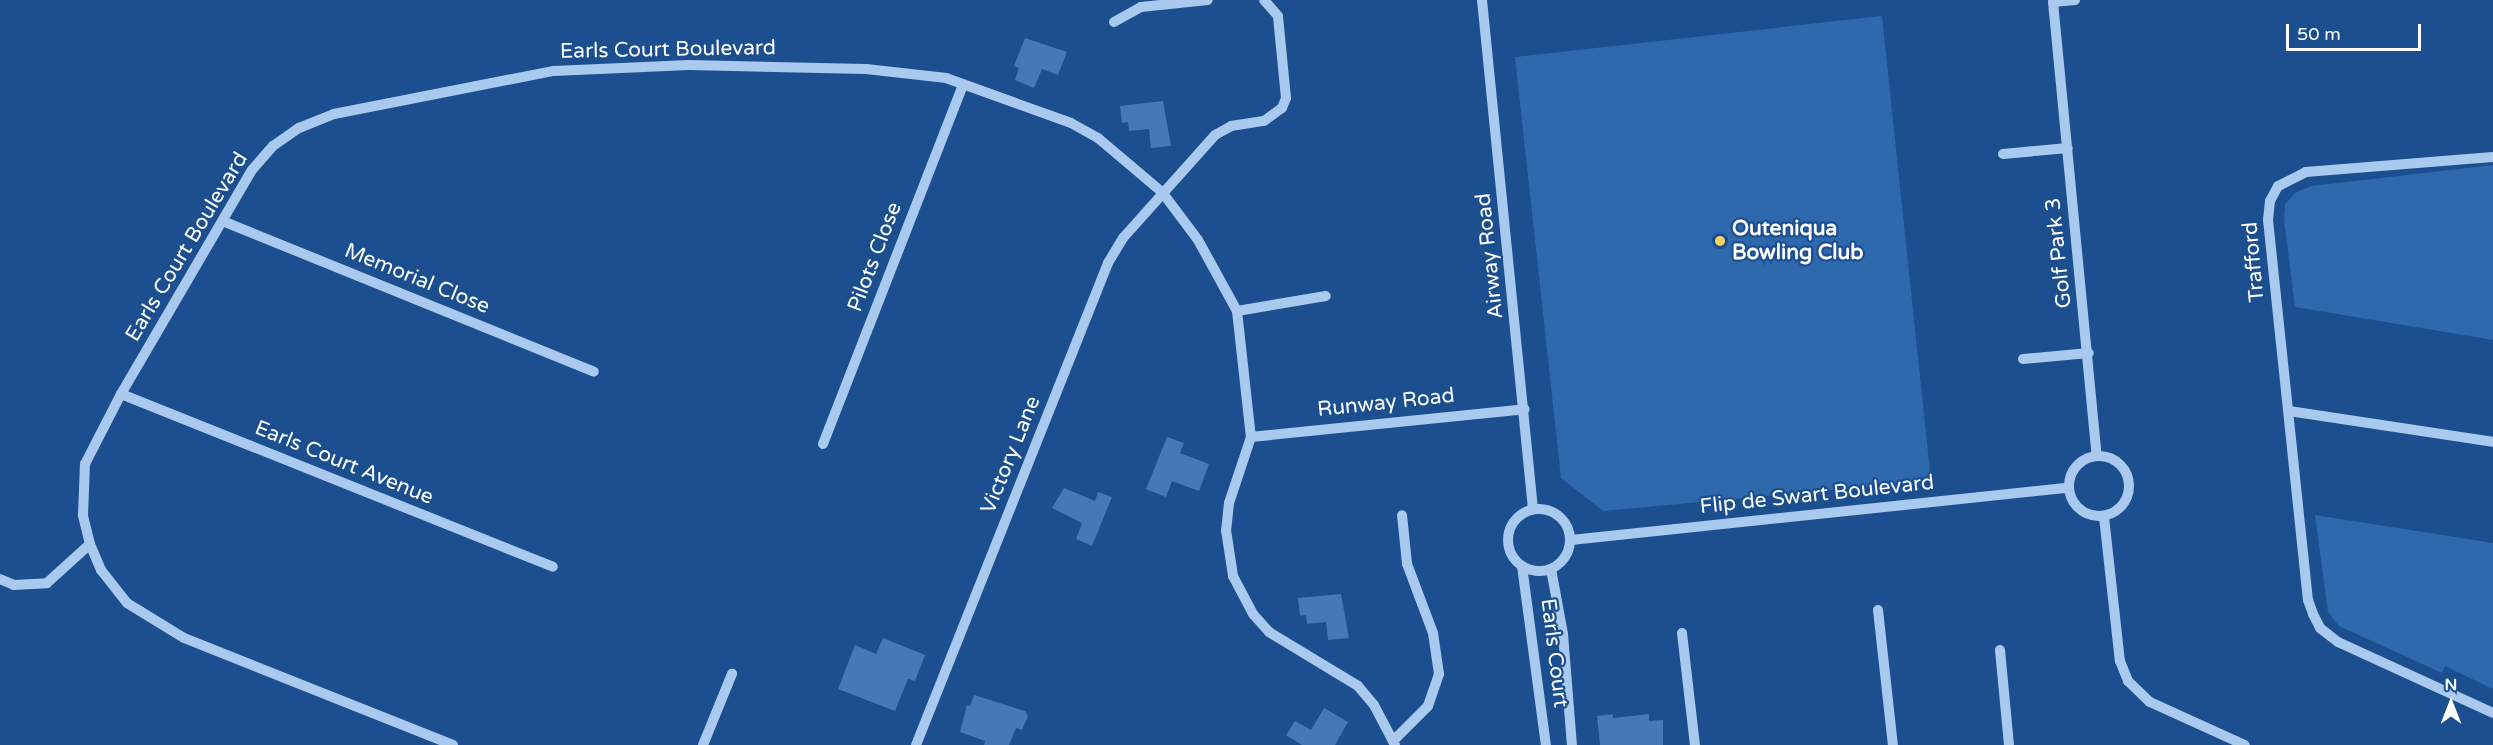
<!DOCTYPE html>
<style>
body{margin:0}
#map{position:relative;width:2493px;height:745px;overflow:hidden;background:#1b4f8f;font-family:"Varela Round",sans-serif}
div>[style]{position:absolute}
.green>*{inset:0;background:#2e69ad}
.building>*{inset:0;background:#4478b7}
.minor>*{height:10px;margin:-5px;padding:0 5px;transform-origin:5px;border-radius:5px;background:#a9c9ee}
.minor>.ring{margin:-5px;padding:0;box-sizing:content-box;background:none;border:10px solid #a9c9ee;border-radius:50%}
.dots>*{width:16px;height:16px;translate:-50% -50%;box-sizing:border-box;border:3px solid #1b4f8f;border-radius:50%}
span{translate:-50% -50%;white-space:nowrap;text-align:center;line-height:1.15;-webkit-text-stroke:4.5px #1b4f8f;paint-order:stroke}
.street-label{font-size:21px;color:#fff}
.poi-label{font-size:21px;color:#fff;font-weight:700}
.left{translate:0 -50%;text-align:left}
.north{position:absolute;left:2421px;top:673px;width:60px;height:60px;-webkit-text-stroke:4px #1b4f8f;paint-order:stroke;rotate:0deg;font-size:16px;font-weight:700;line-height:24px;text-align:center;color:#fff}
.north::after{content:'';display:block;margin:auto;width:21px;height:27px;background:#fff;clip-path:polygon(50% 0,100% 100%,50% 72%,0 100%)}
.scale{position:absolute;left:2286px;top:24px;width:135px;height:27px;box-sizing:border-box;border:3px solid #fff;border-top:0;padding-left:8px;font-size:18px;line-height:21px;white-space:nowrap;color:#fff;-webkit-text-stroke:4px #1b4f8f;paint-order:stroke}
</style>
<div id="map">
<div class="green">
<div style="clip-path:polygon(1882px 16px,1931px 481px,1603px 511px,1561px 478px,1515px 57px)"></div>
<div style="clip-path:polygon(2493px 165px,2493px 340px,2295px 307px,2284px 219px,2285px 204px,2295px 193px,2311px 186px)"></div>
<div style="clip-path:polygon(2315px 515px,2493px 543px,2493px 689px,2445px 666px,2442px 673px,2339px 626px,2328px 612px)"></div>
</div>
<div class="building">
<div style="clip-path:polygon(1025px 38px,1067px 52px,1058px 75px,1042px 69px,1034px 88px,1015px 80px,1019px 68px,1014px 66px)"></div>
<div style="clip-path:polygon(1163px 101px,1171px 146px,1151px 148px,1149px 129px,1129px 131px,1128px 122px,1122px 123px,1120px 106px)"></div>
<div style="clip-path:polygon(1167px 437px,1184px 443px,1180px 453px,1209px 464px,1199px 491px,1172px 481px,1166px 497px,1146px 489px)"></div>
<div style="clip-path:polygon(1064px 488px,1095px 501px,1098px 492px,1112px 497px,1092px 546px,1076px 539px,1082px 523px,1052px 508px)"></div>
<div style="clip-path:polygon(1341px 594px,1349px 638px,1328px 640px,1326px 622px,1307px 624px,1306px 615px,1300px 616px,1298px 598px)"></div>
<div style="clip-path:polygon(883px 638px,925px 655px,915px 681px,908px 679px,895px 711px,838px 689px,855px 645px,876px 654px)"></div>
<div style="clip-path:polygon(974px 695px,1025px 711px,1028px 716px,1022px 730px,1016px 728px,1009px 745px,984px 745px,985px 741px,960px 732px,967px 705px,970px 706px)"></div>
<div style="clip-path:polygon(1324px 708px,1348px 722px,1335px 745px,1302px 745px,1286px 735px,1295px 721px,1311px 730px)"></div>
<div style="clip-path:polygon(1613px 714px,1613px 718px,1649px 714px,1649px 721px,1663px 720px,1663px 745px,1600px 745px,1597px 716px)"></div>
</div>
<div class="minor">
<div style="left:1482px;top:0;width:512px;rotate:84.28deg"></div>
<div style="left:2075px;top:0;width:22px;rotate:175deg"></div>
<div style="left:2053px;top:2px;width:455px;rotate:84.5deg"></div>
<div style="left:1114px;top:22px;width:31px;rotate:-29deg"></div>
<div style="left:1141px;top:7px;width:67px;rotate:-6deg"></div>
<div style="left:2003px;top:154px;width:65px;rotate:-5.3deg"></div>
<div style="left:2493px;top:157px;width:188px;rotate:175.4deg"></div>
<div style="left:2306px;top:172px;width:31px;rotate:153deg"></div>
<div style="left:2278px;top:186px;width:17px;rotate:118deg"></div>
<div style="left:2270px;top:201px;width:19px;rotate:96deg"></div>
<div style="left:2268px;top:220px;width:382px;rotate:84deg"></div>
<div style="left:2308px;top:600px;width:15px;rotate:70deg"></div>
<div style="left:2313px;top:614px;width:16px;rotate:63deg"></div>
<div style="left:2320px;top:628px;width:23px;rotate:38deg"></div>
<div style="left:2338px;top:642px;width:170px;rotate:24.6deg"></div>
<div style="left:225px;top:222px;width:398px;rotate:22.1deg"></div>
<div style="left:1237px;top:311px;width:90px;rotate:-9.6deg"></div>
<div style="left:2023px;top:359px;width:66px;rotate:-5.2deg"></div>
<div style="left:121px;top:394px;width:465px;rotate:21.8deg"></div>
<div style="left:2289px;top:411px;width:206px;rotate:8.6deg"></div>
<div style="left:1251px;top:437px;width:275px;rotate:-5.8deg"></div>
<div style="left:823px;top:444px;width:386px;rotate:-68.7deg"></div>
<div class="ring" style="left:2069px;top:456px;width:50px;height:50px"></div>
<div class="ring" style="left:1508px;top:509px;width:52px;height:52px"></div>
<div style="left:2104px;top:517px;width:145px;rotate:83.7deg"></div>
<div style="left:2120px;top:661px;width:22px;rotate:68deg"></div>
<div style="left:2128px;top:681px;width:30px;rotate:44deg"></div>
<div style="left:2150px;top:702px;width:104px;rotate:24.4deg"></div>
<div style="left:1571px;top:540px;width:499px;rotate:-6deg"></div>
<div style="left:1522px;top:566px;width:181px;rotate:82.4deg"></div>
<div style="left:1551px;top:569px;width:66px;rotate:79.5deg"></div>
<div style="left:1563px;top:634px;width:111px;rotate:85.4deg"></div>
<div style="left:0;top:579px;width:15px;rotate:23deg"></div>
<div style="left:14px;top:585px;width:33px;rotate:-3deg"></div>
<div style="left:47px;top:583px;width:58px;rotate:-42.2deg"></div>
<div style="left:1878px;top:610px;width:136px;rotate:83.7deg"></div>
<div style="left:1682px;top:633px;width:113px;rotate:83.4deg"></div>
<div style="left:2000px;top:650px;width:95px;rotate:84.6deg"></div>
<div style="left:1393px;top:741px;width:49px;rotate:-45deg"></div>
<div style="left:1428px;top:706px;width:34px;rotate:-71deg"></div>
<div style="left:1439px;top:674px;width:41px;rotate:-98.3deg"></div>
<div style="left:1433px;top:633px;width:74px;rotate:-110.6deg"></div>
<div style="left:1407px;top:564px;width:49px;rotate:-95.8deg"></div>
<div style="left:453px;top:745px;width:289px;rotate:-158.3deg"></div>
<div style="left:184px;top:638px;width:67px;rotate:-148.4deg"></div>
<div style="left:127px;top:603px;width:42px;rotate:-128.2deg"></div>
<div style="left:101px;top:570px;width:28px;rotate:-113deg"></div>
<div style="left:90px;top:544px;width:30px;rotate:-104deg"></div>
<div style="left:83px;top:515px;width:51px;rotate:-87.8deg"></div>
<div style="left:85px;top:464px;width:79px;rotate:-62.8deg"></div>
<div style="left:121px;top:394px;width:259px;rotate:-59.7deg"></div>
<div style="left:252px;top:170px;width:32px;rotate:-49deg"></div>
<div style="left:273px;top:146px;width:32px;rotate:-35deg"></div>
<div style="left:299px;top:128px;width:38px;rotate:-22deg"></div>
<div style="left:334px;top:114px;width:224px;rotate:-11.1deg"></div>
<div style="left:554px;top:71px;width:135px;rotate:-2.5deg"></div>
<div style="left:689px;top:65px;width:177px;rotate:1.3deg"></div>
<div style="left:866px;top:69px;width:81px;rotate:6.4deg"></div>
<div style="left:946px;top:78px;width:133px;rotate:19.8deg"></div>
<div style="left:1071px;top:123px;width:31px;rotate:29deg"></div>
<div style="left:1098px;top:138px;width:84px;rotate:40.2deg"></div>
<div style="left:1162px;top:192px;width:60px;rotate:53.1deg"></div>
<div style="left:1198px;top:240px;width:81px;rotate:61.2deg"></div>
<div style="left:1237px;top:311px;width:127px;rotate:83.7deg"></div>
<div style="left:1251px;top:437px;width:70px;rotate:108.4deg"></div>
<div style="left:1229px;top:503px;width:27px;rotate:96deg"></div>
<div style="left:1226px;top:530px;width:47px;rotate:81.3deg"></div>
<div style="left:1233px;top:576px;width:43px;rotate:62.2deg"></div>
<div style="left:1253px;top:614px;width:24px;rotate:48deg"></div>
<div style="left:1269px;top:632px;width:104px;rotate:31.2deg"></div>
<div style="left:1358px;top:686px;width:25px;rotate:50deg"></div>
<div style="left:1374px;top:705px;width:45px;rotate:62.3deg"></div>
<div style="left:703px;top:745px;width:77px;rotate:-67.8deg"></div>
<div style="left:916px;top:745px;width:519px;rotate:-68.28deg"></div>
<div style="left:1108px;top:263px;width:29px;rotate:-59deg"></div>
<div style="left:1123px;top:238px;width:138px;rotate:-48.2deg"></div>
<div style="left:1215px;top:135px;width:18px;rotate:-29deg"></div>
<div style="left:1231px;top:126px;width:33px;rotate:-9deg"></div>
<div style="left:1264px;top:121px;width:22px;rotate:-36deg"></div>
<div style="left:1282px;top:108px;width:11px;rotate:-68deg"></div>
<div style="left:1286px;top:98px;width:82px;rotate:-95.6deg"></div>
<div style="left:1278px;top:16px;width:21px;rotate:-131deg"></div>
</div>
<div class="dots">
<div style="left:1720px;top:241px;background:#ffd166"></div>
</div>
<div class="street-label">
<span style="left:668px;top:50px;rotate:-1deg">Earls Court Boulevard</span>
<span style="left:187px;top:247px;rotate:-59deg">Earls Court Boulevard</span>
<span style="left:2059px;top:253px;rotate:-96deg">Golf Park 3</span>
<span style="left:1490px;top:256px;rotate:-96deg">Airway Road</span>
<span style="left:875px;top:257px;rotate:-69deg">Pilots Close</span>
<span style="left:2254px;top:262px;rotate:-95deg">Trafford</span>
<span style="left:417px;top:279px;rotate:22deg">Memorial Close</span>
<span style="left:1386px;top:403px;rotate:-6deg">Runway Road</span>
<span style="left:1011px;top:455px;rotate:-68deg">Victory Lane</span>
<span style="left:344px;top:463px;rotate:22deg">Earls Court Avenue</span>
<span style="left:1817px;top:495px;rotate:-6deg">Flip de Swart Boulevard</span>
<span style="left:1554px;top:653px;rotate:83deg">Earls Court</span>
</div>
<div class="poi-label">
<span class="left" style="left:1732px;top:241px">Outeniqua<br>Bowling Club</span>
</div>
<div class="north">N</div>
<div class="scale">50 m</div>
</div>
